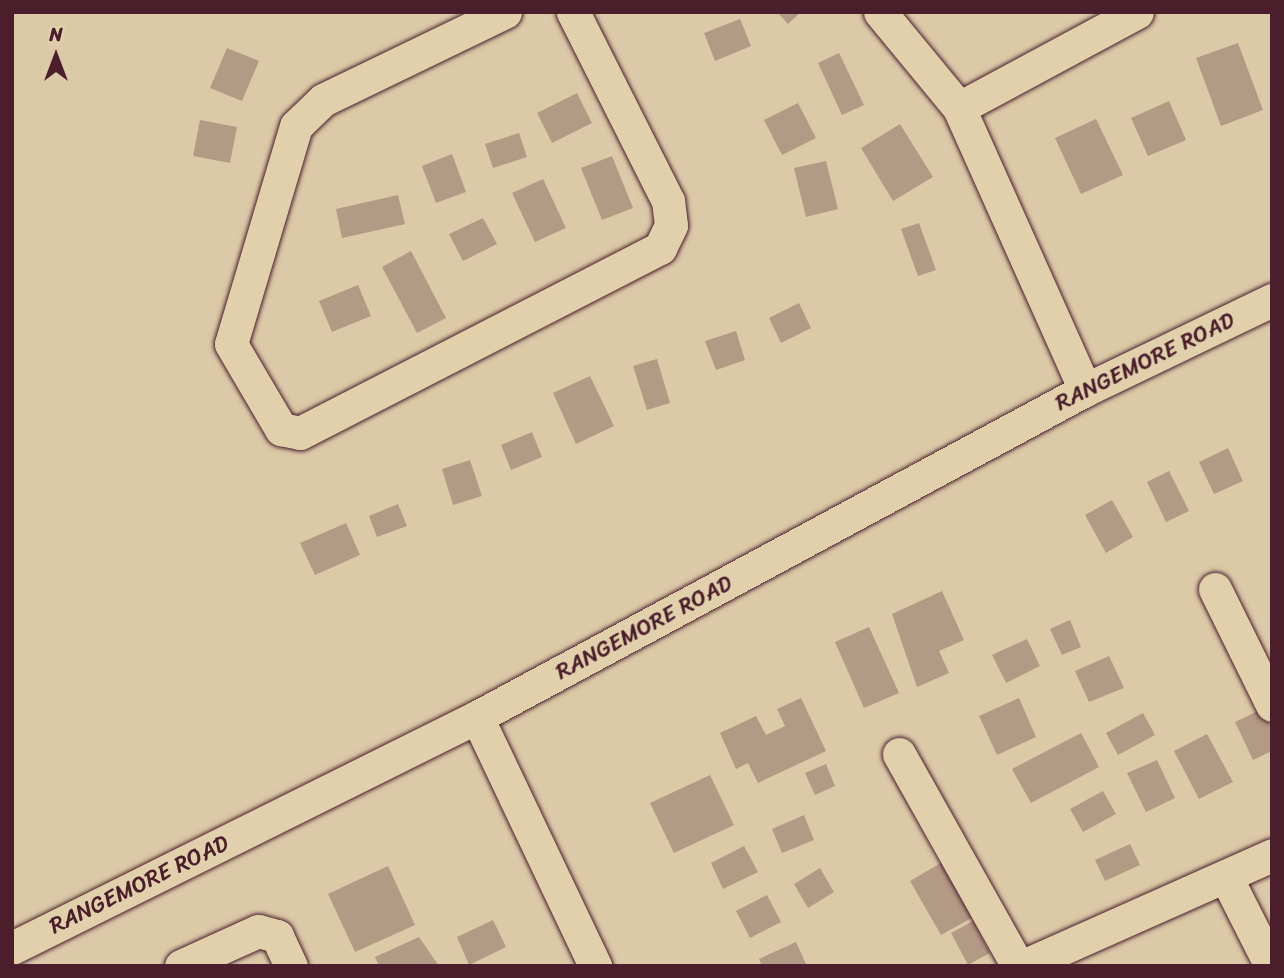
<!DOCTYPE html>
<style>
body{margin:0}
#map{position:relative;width:1284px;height:978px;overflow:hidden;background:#dcc9a8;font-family:Sriracha,sans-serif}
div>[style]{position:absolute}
.building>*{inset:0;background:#b39a85}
.roads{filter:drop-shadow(0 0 2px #4a1f2b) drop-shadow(0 0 2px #4a1f2b)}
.minor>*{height:33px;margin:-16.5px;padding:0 16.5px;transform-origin:16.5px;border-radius:16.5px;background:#e2d0ad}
span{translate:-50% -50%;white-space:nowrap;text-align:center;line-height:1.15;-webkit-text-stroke:6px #e2d0ad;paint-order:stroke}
.street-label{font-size:23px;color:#4a1f2b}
.frame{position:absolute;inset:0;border:14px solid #4a1f2b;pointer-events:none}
.north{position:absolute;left:21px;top:21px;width:70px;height:70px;-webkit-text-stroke:5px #e2d0ad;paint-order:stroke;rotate:0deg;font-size:19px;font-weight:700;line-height:28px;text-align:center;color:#4a1f2b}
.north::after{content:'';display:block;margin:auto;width:24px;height:32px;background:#4a1f2b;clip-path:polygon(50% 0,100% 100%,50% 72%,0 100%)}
</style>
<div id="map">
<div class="building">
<div style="clip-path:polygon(777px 12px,801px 12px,788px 24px)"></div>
<div style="clip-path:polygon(740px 19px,751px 46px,715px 61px,704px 33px)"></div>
<div style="clip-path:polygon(1238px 43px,1263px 110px,1221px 126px,1196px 58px)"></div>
<div style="clip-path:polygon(227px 48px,259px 61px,242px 101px,210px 88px)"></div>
<div style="clip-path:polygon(839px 53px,864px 105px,842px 115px,818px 63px)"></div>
<div style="clip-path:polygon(577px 93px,592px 123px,552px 143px,537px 113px)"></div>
<div style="clip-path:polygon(1169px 101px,1186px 140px,1148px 156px,1131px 118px)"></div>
<div style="clip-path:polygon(798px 103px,816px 138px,782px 155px,764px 120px)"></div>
<div style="clip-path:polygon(1096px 119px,1123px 175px,1081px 194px,1055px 138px)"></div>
<div style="clip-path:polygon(200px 120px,237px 127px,230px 163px,193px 156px)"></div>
<div style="clip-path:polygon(900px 124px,933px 177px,893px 201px,861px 148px)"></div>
<div style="clip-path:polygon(519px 133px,527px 157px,493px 168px,485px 144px)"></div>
<div style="clip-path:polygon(452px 154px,466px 192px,436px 203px,422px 166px)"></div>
<div style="clip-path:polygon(612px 156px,633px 208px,602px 220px,581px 168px)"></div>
<div style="clip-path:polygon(826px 161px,838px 209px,806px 217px,794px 168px)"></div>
<div style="clip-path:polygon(543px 179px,566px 228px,535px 242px,512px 193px)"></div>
<div style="clip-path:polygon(398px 195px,405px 224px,342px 238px,336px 209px)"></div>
<div style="clip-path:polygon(483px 218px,497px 244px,463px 261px,449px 234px)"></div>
<div style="clip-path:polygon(919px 223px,936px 270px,918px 276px,901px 229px)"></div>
<div style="clip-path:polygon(411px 251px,446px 318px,417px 333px,382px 267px)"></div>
<div style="clip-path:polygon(358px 285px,371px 316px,332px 332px,319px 301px)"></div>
<div style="clip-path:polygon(799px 303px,811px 328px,781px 343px,769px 318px)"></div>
<div style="clip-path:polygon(736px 331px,745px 360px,716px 370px,705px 341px)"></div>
<div style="clip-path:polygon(657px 359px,670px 403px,647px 410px,633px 366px)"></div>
<div style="clip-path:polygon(590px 376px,614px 426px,576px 444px,553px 393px)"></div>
<div style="clip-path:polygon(532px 432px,542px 457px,511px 470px,501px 445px)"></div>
<div style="clip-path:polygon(1228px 448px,1243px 481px,1214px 494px,1199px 462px)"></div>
<div style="clip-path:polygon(470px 460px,482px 496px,453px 505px,442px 469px)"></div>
<div style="clip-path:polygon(1169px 471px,1189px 511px,1166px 522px,1147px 482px)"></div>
<div style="clip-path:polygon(1112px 500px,1133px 537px,1106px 553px,1085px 515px)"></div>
<div style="clip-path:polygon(398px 504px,407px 526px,377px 537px,369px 516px)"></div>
<div style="clip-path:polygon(346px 523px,360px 555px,315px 575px,300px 543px)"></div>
<div style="clip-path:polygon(942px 591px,964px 640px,939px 651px,949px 673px,917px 687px,892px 614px)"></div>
<div style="clip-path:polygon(1070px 620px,1081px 647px,1062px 655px,1050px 629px)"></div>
<div style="clip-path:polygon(869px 627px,899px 693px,864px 708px,835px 642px)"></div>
<div style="clip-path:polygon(1027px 639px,1040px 666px,1006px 683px,992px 655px)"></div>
<div style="clip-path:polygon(1109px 656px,1124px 688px,1089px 702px,1075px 671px)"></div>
<div style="clip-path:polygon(801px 698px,826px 751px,758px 783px,748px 763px,736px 769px,720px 733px,756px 716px,766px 735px,785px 726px,777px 709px)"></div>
<div style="clip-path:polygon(1019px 698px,1036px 737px,997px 755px,979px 716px)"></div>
<div style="clip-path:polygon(1262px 709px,1272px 729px,1272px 751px,1253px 760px,1235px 722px)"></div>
<div style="clip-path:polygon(1143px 713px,1155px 735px,1118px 755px,1106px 733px)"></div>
<div style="clip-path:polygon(1081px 733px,1099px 767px,1031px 803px,1012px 769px)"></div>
<div style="clip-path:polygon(1207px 734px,1233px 782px,1199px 799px,1174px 751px)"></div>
<div style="clip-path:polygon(1157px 760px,1175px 798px,1146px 812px,1127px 773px)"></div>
<div style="clip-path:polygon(826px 764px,835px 786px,815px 795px,805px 773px)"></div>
<div style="clip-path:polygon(710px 775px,734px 825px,674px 853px,650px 803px)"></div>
<div style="clip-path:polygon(1103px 791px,1116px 814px,1083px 832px,1070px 809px)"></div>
<div style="clip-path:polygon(804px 815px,814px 840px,782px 853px,772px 829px)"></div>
<div style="clip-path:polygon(1130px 844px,1140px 865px,1105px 881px,1095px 860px)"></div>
<div style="clip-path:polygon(744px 846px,758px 872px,723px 889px,711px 863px)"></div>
<div style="clip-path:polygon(946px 860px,977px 915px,941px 935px,910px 881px)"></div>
<div style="clip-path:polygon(388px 866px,415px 925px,355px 952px,328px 894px)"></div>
<div style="clip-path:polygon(820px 868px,834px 892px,808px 908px,794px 884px)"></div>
<div style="clip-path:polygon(767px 895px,781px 922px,750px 938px,736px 911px)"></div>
<div style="clip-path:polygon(493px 920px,506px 947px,469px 965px,457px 937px)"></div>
<div style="clip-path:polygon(973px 921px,990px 953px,968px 965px,951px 933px)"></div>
<div style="clip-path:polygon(419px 937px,439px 966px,379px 966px,375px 957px)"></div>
<div style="clip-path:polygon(796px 942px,807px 966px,762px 966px,759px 959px)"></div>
</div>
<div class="roads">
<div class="minor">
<div style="left:505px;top:12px;width:202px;rotate:154.2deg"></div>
<div style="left:323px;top:100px;width:37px;rotate:136deg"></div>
<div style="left:296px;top:126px;width:227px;rotate:106.6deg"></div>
<div style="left:231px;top:344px;width:99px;rotate:59.5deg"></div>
<div style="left:281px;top:429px;width:19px;rotate:12deg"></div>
<div style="left:300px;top:433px;width:405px;rotate:-27.2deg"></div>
<div style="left:660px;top:248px;width:25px;rotate:-64deg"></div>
<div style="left:671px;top:225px;width:24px;rotate:-97deg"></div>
<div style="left:668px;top:201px;width:212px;rotate:-116.7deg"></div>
<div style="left:880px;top:12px;width:124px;rotate:50.5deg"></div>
<div style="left:959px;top:108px;width:309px;rotate:65.9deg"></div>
<div style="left:959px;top:108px;width:202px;rotate:-28.3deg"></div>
<div style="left:1215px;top:589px;width:129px;rotate:63.8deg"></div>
<div style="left:477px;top:717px;width:276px;rotate:64.6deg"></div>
<div style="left:899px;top:754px;width:243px;rotate:60.7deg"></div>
<div style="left:1226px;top:877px;width:100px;rotate:63.2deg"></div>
<div style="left:12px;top:948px;width:519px;rotate:-26.42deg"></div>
<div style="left:477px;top:717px;width:690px;rotate:-28.27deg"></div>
<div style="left:1085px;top:390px;width:208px;rotate:-25.7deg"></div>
<div style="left:181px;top:966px;width:85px;rotate:-24.4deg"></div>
<div style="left:258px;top:931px;width:20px;rotate:15deg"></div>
<div style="left:277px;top:936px;width:33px;rotate:65deg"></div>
<div style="left:1023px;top:966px;width:273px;rotate:-24deg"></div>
</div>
</div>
<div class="street-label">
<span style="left:1145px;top:362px;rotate:-26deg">RANGEMORE ROAD</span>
<span style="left:644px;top:628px;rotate:-28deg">RANGEMORE ROAD</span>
<span style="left:139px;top:885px;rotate:-26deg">RANGEMORE ROAD</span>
</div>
<div class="frame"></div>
<div class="north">N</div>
</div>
